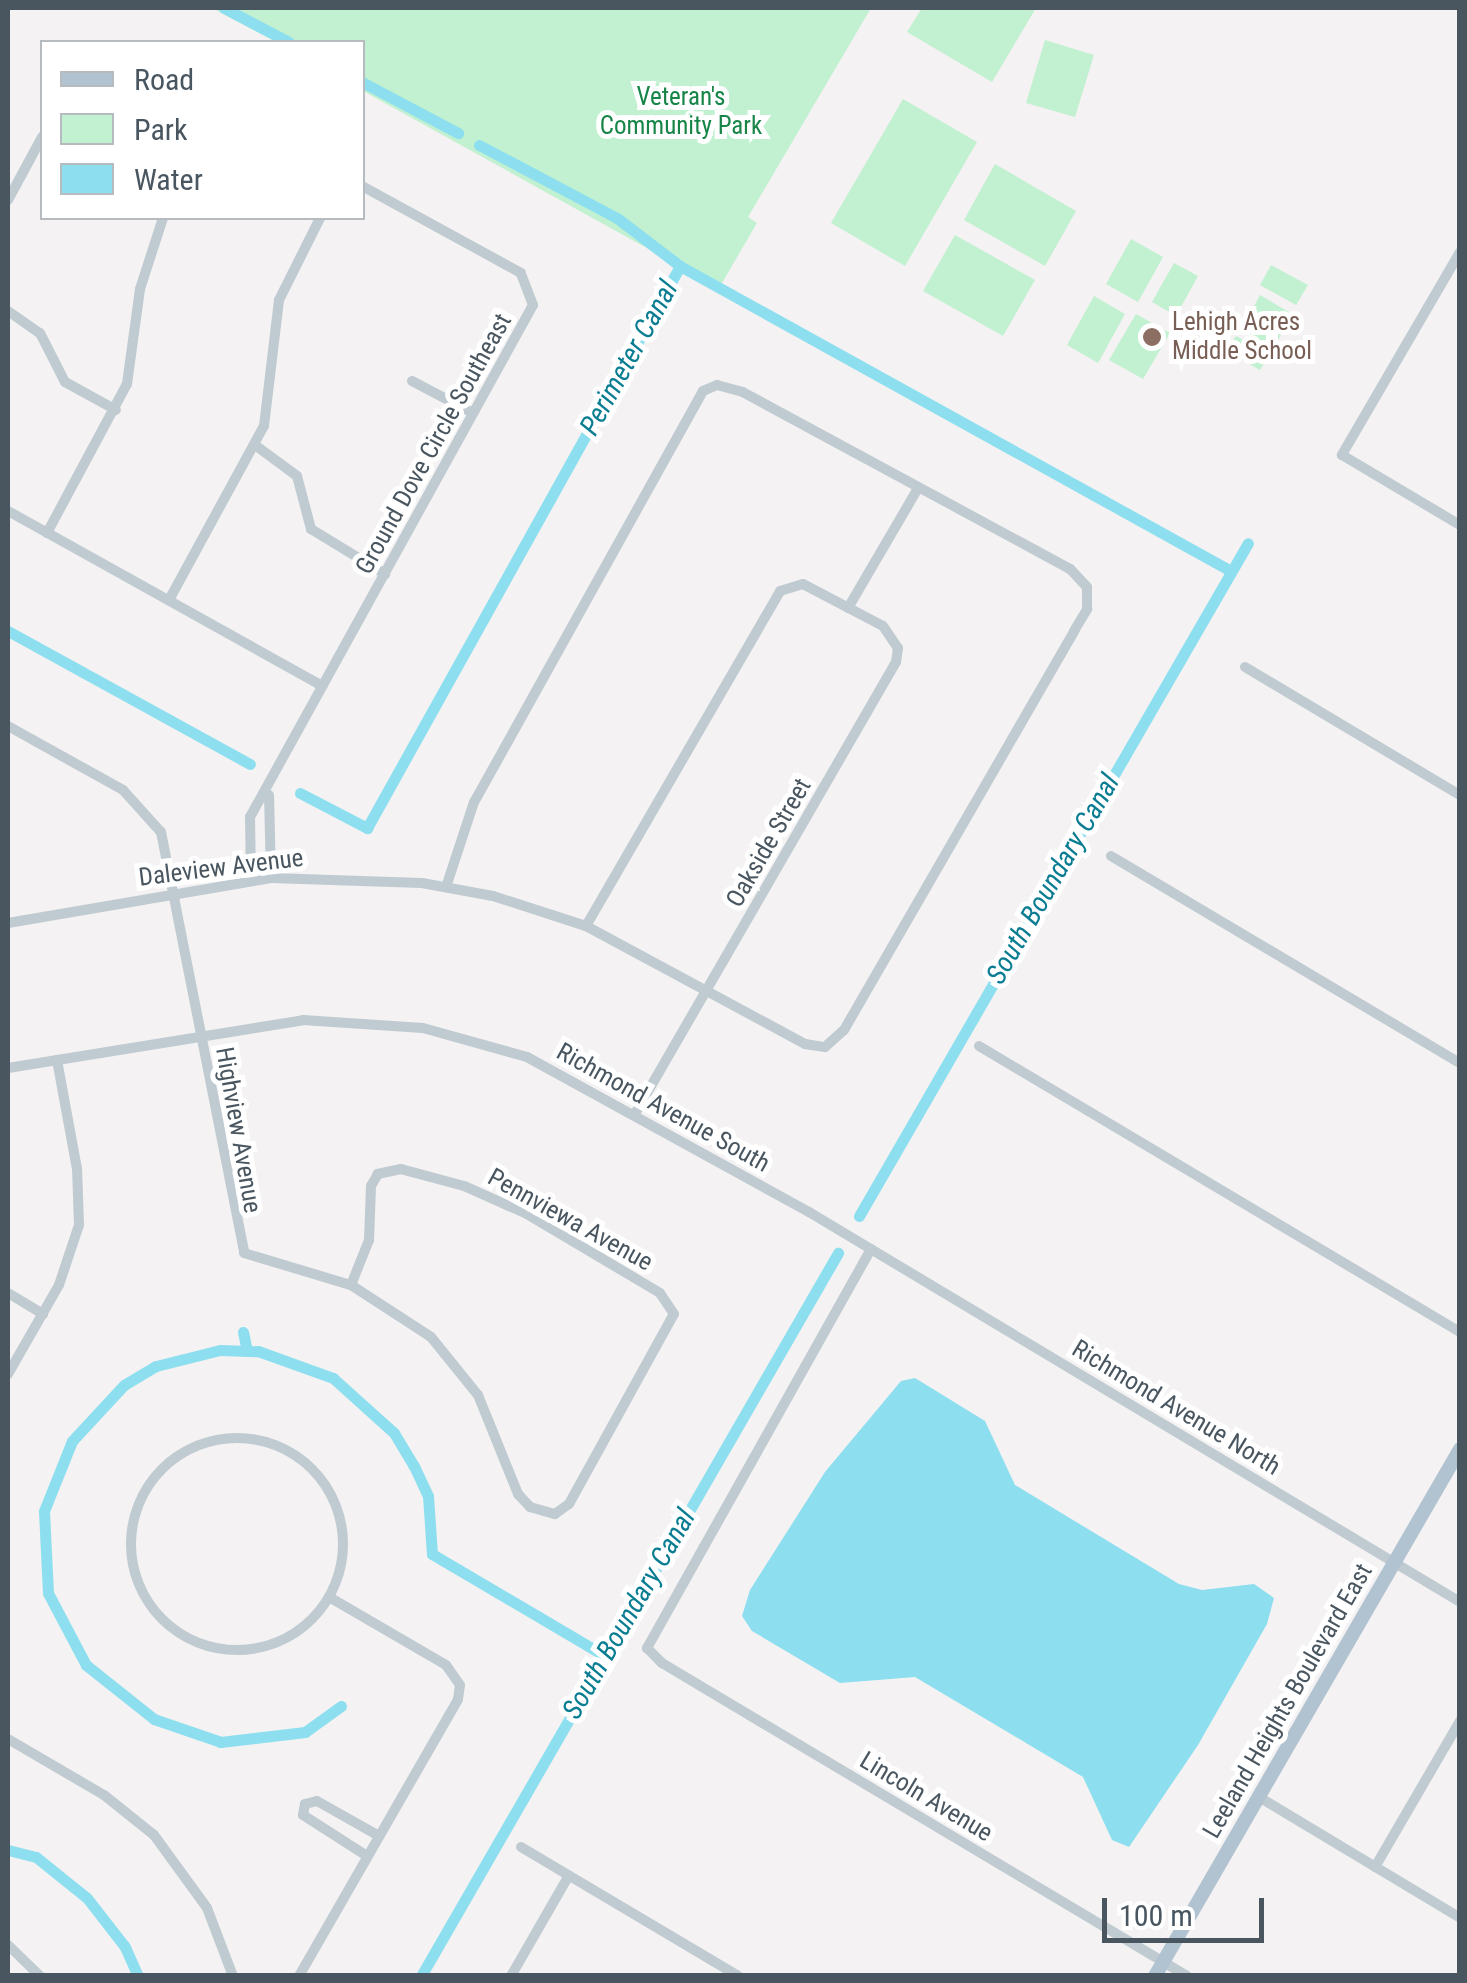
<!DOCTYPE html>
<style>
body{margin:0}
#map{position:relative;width:1467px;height:1983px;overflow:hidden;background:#f4f2f2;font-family:"Roboto Condensed",sans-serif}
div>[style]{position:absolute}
.green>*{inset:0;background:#c1f1d1}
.water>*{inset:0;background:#8ddfef}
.canal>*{height:11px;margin:-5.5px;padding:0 5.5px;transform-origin:5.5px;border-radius:5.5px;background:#8ddfef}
.minor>*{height:10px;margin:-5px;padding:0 5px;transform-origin:5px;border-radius:5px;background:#bfcad1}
.minor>.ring{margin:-5px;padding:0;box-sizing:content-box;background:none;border:10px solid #bfcad1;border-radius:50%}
.major>*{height:14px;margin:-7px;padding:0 7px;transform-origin:7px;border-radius:7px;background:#b1c3d0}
.dots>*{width:28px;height:28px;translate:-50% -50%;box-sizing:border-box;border:5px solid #fff;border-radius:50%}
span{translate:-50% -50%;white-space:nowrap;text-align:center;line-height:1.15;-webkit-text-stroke:10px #fff;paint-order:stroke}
.park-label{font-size:25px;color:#168547}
.education-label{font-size:25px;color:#785e54}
.left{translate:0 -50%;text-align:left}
.street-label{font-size:25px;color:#495660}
.water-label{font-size:28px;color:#0b7d92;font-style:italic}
.frame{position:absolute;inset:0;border:10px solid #495660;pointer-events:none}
.legend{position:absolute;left:40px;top:40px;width:325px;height:180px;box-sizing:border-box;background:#fff;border:2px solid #b6bbbf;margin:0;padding:12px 18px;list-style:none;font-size:30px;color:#495660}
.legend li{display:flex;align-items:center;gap:20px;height:50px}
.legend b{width:50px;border:2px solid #b6bbbf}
.scale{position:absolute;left:1102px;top:1898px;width:162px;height:45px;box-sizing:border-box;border:5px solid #495660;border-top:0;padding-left:12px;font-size:30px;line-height:35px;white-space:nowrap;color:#495660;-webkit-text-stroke:8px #fff;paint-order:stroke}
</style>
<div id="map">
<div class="green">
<div style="clip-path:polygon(212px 8px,871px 8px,748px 217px,757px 223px,719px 288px,363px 91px,362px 42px,276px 42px)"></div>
<div style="clip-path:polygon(922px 8px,1036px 8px,992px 82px,907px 32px)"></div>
<div style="clip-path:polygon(1045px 40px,1094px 55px,1075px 117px,1026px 103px)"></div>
<div style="clip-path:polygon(903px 99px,977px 142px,905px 266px,831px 223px)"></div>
<div style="clip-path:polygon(995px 164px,1076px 211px,1045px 266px,964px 220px)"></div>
<div style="clip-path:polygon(955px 235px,1035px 280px,1003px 336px,923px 291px)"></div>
<div style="clip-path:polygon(1131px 239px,1163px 257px,1138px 302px,1106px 284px)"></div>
<div style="clip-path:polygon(1174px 263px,1198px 276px,1176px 316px,1152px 302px)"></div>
<div style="clip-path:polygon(1271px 265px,1308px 285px,1296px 305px,1260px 285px)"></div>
<div style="clip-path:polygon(1260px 295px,1294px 315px,1284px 330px,1252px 310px)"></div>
<div style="clip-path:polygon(1094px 296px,1125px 314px,1098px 363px,1067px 345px)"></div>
<div style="clip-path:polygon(1136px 314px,1170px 333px,1143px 379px,1109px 360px)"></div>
<div style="clip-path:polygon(1248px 315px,1281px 335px,1272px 350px,1239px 330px)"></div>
<div style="clip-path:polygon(1236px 336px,1269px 355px,1260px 370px,1227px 351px)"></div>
</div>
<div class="water">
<div style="clip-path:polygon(915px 1378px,985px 1421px,1015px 1485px,1179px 1584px,1202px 1590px,1254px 1584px,1274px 1598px,1267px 1624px,1198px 1745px,1129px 1847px,1112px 1840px,1083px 1777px,915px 1677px,840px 1683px,752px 1631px,742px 1616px,750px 1590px,825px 1472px,901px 1381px)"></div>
</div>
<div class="canal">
<div style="left:224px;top:8px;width:73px;rotate:27.6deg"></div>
<div style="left:362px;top:82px;width:109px;rotate:28deg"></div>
<div style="left:479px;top:145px;width:156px;rotate:27.9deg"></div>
<div style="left:617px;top:218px;width:79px;rotate:37.3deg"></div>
<div style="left:8px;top:631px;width:276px;rotate:28.8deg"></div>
<div style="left:300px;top:793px;width:76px;rotate:27.6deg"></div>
<div style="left:367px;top:828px;width:643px;rotate:-60.88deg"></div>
<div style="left:680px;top:266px;width:630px;rotate:28.97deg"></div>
<div style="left:859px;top:1216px;width:777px;rotate:-59.97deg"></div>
<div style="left:243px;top:1332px;width:19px;rotate:78deg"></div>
<div style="left:341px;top:1706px;width:44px;rotate:144.2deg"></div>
<div style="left:305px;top:1732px;width:85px;rotate:173.2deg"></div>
<div style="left:221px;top:1742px;width:71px;rotate:-161.1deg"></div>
<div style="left:154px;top:1719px;width:87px;rotate:-141.5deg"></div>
<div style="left:86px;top:1665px;width:81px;rotate:-117.8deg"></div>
<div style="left:48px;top:1593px;width:82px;rotate:-92.8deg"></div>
<div style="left:44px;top:1511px;width:75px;rotate:-68.2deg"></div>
<div style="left:72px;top:1441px;width:76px;rotate:-47.1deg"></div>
<div style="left:124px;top:1385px;width:37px;rotate:-31deg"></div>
<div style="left:156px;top:1366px;width:66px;rotate:-14deg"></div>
<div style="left:220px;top:1350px;width:38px;rotate:2deg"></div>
<div style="left:258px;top:1351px;width:80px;rotate:19.8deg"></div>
<div style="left:333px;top:1378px;width:82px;rotate:42deg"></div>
<div style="left:394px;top:1433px;width:39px;rotate:59deg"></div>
<div style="left:414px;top:1466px;width:33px;rotate:65deg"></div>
<div style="left:428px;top:1496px;width:58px;rotate:86.1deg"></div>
<div style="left:432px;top:1554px;width:201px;rotate:30.5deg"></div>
<div style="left:8px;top:1850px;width:29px;rotate:14deg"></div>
<div style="left:36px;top:1857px;width:65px;rotate:38.8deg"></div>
<div style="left:87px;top:1898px;width:62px;rotate:52.2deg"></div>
<div style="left:125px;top:1947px;width:32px;rotate:66deg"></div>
<div style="left:421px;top:1976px;width:835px;rotate:-60.03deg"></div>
</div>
<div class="minor">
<div style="left:8px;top:200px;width:72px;rotate:-61.6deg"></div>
<div style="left:1460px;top:252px;width:235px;rotate:120.2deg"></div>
<div style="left:1342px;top:455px;width:137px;rotate:30.7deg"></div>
<div style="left:8px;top:311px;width:39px;rotate:35deg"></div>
<div style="left:40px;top:333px;width:55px;rotate:63deg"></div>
<div style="left:65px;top:382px;width:58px;rotate:28.8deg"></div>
<div style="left:412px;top:381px;width:69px;rotate:27.7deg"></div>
<div style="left:255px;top:445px;width:52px;rotate:36.4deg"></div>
<div style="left:297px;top:476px;width:55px;rotate:75.2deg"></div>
<div style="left:311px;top:529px;width:87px;rotate:31.3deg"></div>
<div style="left:8px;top:511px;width:360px;rotate:29.1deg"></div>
<div style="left:47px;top:533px;width:169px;rotate:-61.8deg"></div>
<div style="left:127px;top:384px;width:96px;rotate:-82.2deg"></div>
<div style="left:140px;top:289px;width:75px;rotate:-72.1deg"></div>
<div style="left:169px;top:600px;width:198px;rotate:-61.4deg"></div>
<div style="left:264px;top:426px;width:127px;rotate:-83.2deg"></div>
<div style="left:279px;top:300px;width:92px;rotate:-63.4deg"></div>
<div style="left:848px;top:608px;width:139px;rotate:-59.7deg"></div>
<div style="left:1245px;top:667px;width:250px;rotate:30.8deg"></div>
<div style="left:8px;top:726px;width:132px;rotate:29.1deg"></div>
<div style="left:123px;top:790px;width:57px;rotate:47.9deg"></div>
<div style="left:161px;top:832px;width:429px;rotate:78.8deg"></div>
<div style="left:244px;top:1253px;width:112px;rotate:16.7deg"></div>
<div style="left:351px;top:1285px;width:95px;rotate:33deg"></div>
<div style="left:431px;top:1337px;width:75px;rotate:51deg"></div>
<div style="left:478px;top:1395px;width:107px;rotate:68deg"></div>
<div style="left:518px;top:1494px;width:18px;rotate:47deg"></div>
<div style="left:530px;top:1507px;width:26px;rotate:16deg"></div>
<div style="left:555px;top:1514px;width:17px;rotate:-36deg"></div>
<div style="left:569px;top:1504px;width:217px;rotate:-61.1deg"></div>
<div style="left:674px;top:1314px;width:25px;rotate:-124deg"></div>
<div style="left:660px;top:1293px;width:155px;rotate:-149.3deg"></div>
<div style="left:527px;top:1214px;width:69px;rotate:-156deg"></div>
<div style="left:464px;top:1186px;width:65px;rotate:-164.9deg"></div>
<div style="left:401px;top:1169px;width:24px;rotate:168deg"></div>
<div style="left:378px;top:1174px;width:14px;rotate:120deg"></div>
<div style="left:371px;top:1186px;width:54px;rotate:92.1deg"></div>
<div style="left:369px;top:1240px;width:48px;rotate:111.8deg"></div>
<div style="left:269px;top:795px;width:83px;rotate:88.6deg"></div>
<div style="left:1111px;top:856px;width:406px;rotate:30.7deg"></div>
<div style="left:251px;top:880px;width:63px;rotate:-90.9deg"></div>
<div style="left:250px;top:817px;width:585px;rotate:-61.07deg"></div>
<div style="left:533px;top:305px;width:34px;rotate:-111deg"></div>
<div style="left:521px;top:273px;width:181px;rotate:-151.3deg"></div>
<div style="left:8px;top:923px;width:267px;rotate:-9.7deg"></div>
<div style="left:271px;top:878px;width:151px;rotate:1.9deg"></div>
<div style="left:422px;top:883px;width:72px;rotate:10.4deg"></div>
<div style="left:493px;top:896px;width:98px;rotate:17.9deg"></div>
<div style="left:586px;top:926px;width:249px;rotate:28.3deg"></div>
<div style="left:805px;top:1044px;width:20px;rotate:9deg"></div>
<div style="left:825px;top:1047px;width:25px;rotate:-42deg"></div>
<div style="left:844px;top:1030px;width:461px;rotate:-60deg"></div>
<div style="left:1074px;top:631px;width:26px;rotate:-59deg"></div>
<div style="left:1087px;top:609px;width:22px;rotate:-90deg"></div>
<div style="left:1087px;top:587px;width:25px;rotate:-133deg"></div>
<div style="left:1070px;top:569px;width:372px;rotate:-151.6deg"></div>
<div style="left:743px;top:392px;width:27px;rotate:-165deg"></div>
<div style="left:717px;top:385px;width:15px;rotate:157deg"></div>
<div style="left:703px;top:391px;width:470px;rotate:119.1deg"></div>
<div style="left:474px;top:802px;width:89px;rotate:108.2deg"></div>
<div style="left:586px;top:926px;width:387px;rotate:-59.9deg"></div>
<div style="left:780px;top:591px;width:24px;rotate:-17deg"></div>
<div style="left:803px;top:584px;width:90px;rotate:27.7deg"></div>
<div style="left:883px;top:626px;width:27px;rotate:56deg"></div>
<div style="left:898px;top:648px;width:14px;rotate:98deg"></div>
<div style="left:896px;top:662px;width:520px;rotate:120.02deg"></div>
<div style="left:979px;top:1046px;width:560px;rotate:30.74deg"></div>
<div style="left:8px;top:1068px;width:299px;rotate:-9.2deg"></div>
<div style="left:303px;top:1020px;width:120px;rotate:3.8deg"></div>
<div style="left:423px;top:1028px;width:108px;rotate:15.6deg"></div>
<div style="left:527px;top:1057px;width:322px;rotate:28.8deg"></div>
<div style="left:809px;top:1212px;width:759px;rotate:30.92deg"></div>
<div style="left:871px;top:1249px;width:458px;rotate:119.3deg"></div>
<div style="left:647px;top:1648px;width:21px;rotate:45deg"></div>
<div style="left:662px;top:1663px;width:611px;rotate:30.8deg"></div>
<div style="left:8px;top:1293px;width:41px;rotate:31deg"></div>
<div style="left:8px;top:1374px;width:103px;rotate:-60.2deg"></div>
<div style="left:59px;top:1285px;width:63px;rotate:-71.6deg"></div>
<div style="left:79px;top:1225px;width:56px;rotate:-92deg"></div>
<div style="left:77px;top:1169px;width:111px;rotate:-100.4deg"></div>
<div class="ring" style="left:131px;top:1438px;width:202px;height:202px"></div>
<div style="left:8px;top:1739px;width:111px;rotate:30.3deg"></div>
<div style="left:104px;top:1795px;width:64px;rotate:38.7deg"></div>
<div style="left:154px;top:1835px;width:90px;rotate:54deg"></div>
<div style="left:207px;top:1908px;width:73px;rotate:69.1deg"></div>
<div style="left:1259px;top:1797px;width:235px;rotate:31deg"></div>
<div style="left:521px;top:1847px;width:252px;rotate:30.7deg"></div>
<div style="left:367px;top:1856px;width:76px;rotate:-147.4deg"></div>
<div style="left:303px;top:1815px;width:11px;rotate:-80deg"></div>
<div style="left:305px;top:1804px;width:12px;rotate:-14deg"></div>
<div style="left:317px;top:1801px;width:71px;rotate:29.4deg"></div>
<div style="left:1375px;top:1867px;width:169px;rotate:-59.8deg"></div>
<div style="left:8px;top:1945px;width:45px;rotate:44.1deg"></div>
<div style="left:299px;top:1976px;width:319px;rotate:-60.1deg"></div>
<div style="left:458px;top:1699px;width:14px;rotate:-82deg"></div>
<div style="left:460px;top:1685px;width:24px;rotate:-125deg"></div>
<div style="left:446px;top:1665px;width:135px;rotate:-149.8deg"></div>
<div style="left:511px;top:1976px;width:116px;rotate:-60.1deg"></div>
</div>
<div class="major">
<div style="left:1155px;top:1976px;width:609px;rotate:-59.94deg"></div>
</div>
<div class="dots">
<div style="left:1152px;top:337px;background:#8d6e63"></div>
</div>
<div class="park-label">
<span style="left:681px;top:112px">Veteran's<br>Community Park</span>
</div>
<div class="education-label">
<span class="left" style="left:1172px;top:337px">Lehigh Acres<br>Middle School</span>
</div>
<div class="street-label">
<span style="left:434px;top:444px;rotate:-61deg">Ground Dove Circle Southeast</span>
<span style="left:769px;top:843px;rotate:-60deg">Oakside Street</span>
<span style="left:221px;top:868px;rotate:-7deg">Daleview Avenue</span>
<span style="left:663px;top:1108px;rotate:29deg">Richmond Avenue South</span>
<span style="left:238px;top:1130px;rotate:80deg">Highview Avenue</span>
<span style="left:570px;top:1220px;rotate:29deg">Pennviewa Avenue</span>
<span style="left:1176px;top:1408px;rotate:31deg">Richmond Avenue North</span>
<span style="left:1288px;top:1701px;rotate:-60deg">Leeland Heights Boulevard East</span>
<span style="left:926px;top:1797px;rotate:31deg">Lincoln Avenue</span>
</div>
<div class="water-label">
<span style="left:629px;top:358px;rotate:-61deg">Perimeter Canal</span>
<span style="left:1053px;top:879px;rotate:-60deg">South Boundary Canal</span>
<span style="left:629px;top:1614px;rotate:-60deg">South Boundary Canal</span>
</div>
<div class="frame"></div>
<ul class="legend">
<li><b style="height:12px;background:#b1c3d0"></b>Road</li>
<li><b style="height:28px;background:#c1f1d1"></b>Park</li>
<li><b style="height:28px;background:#8ddfef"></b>Water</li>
</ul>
<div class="scale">100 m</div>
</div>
